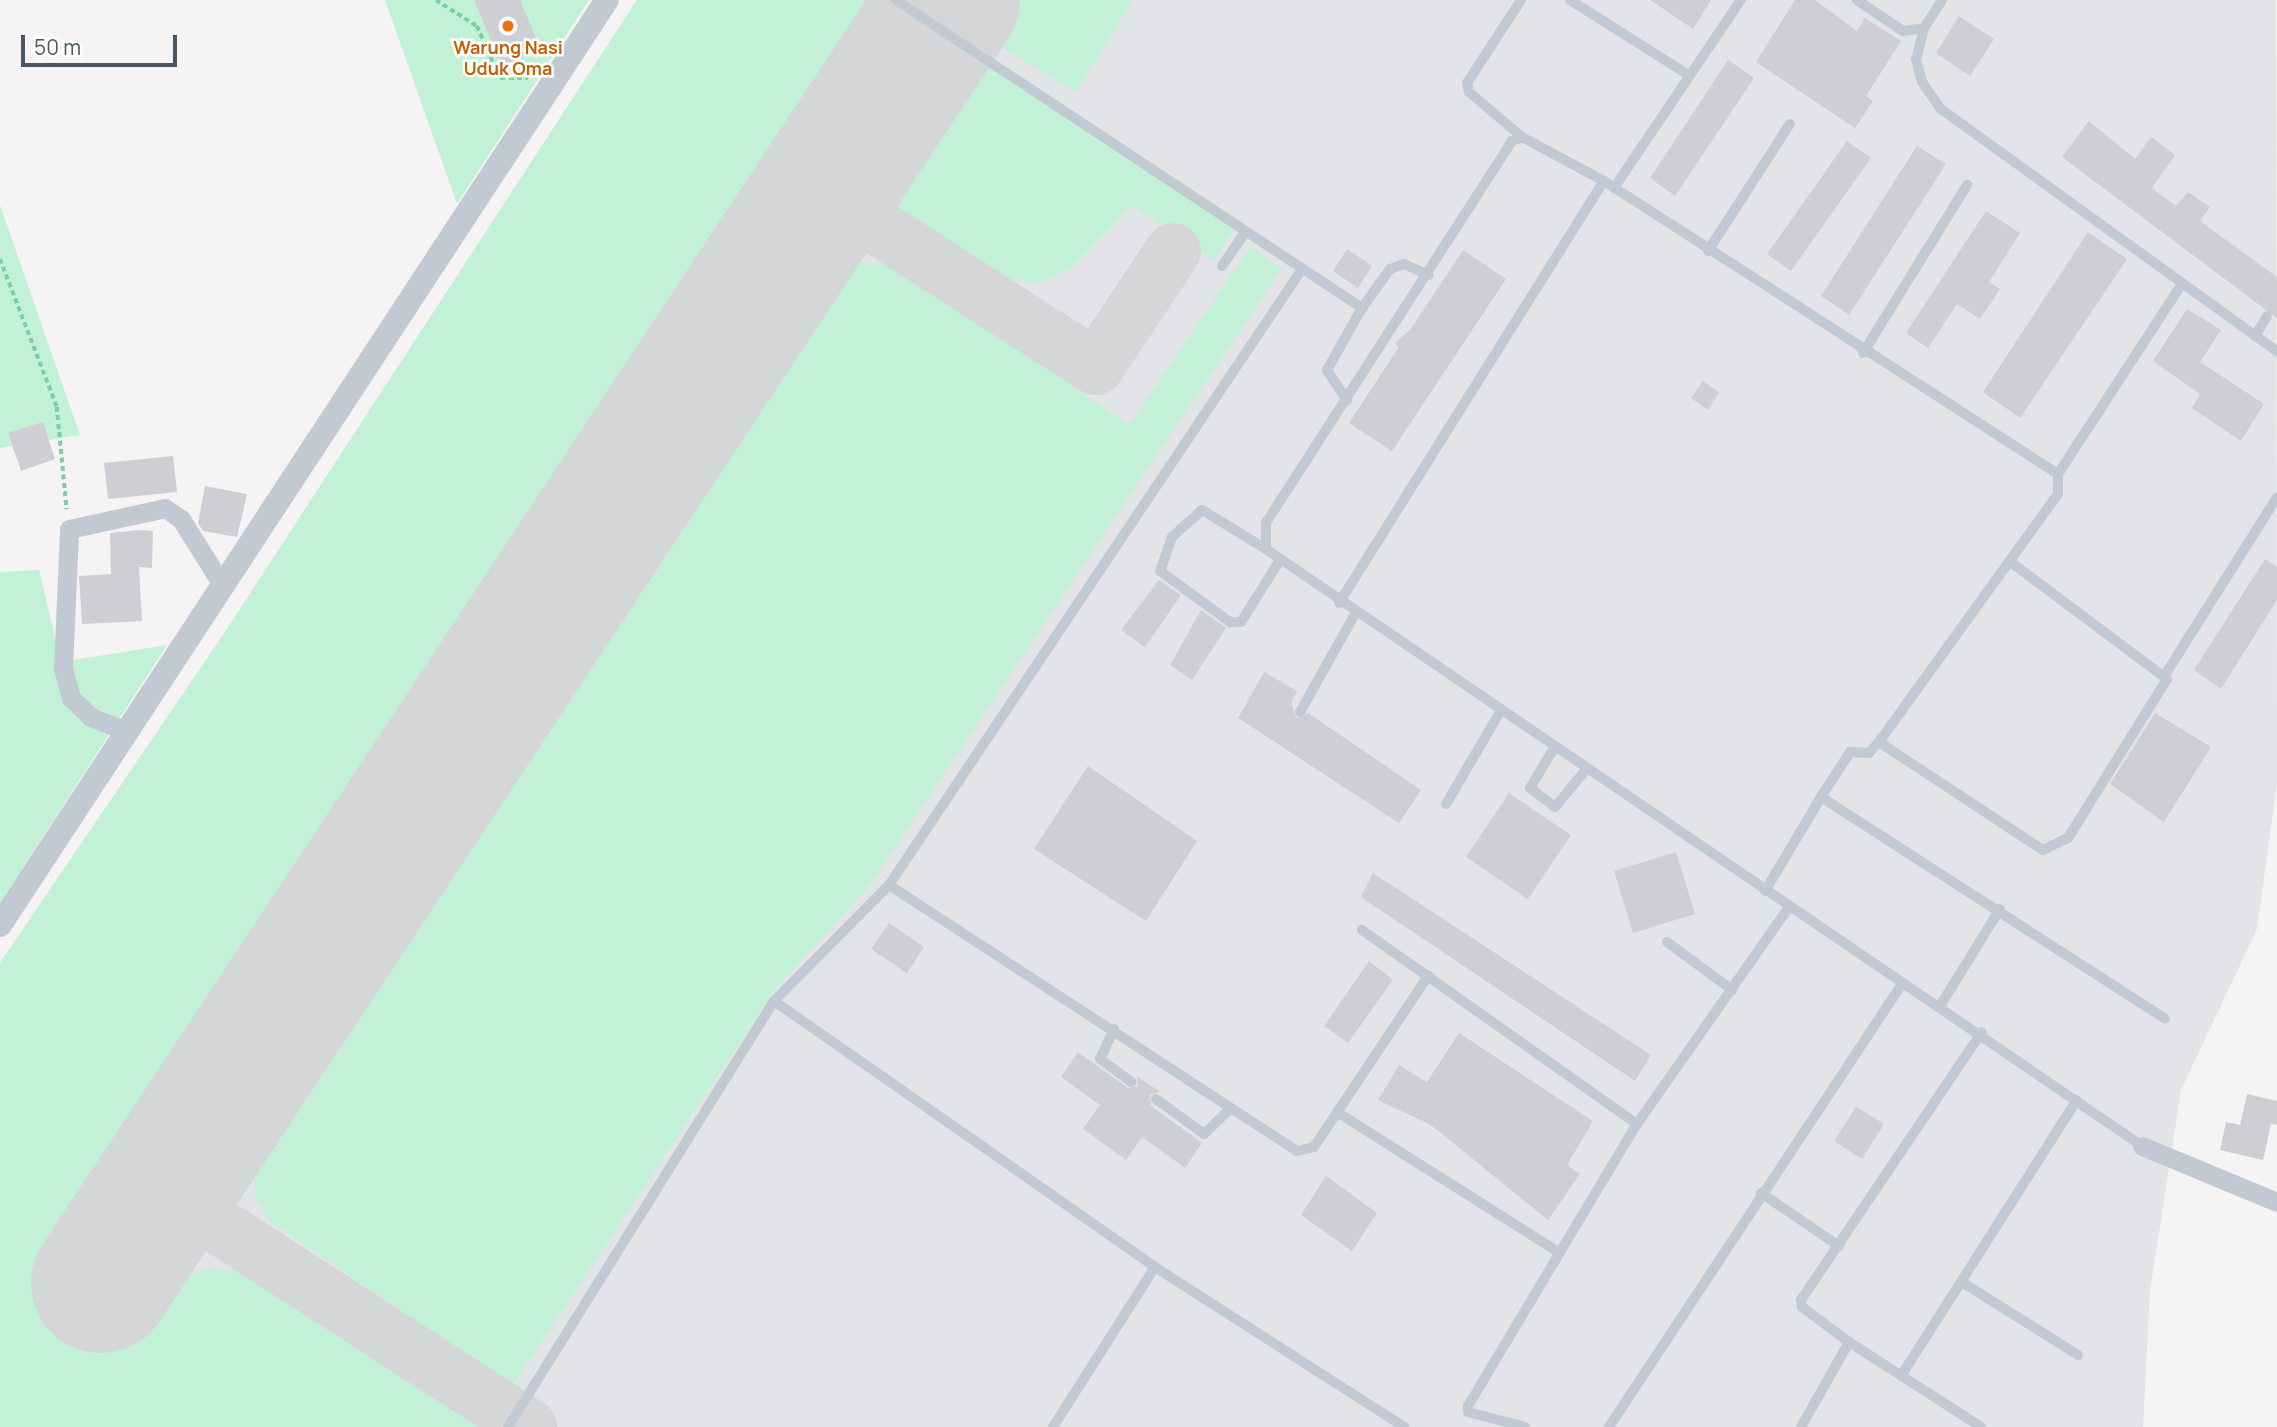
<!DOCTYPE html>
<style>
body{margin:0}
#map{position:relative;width:2277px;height:1427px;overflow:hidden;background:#f5f3f3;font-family:Manrope,sans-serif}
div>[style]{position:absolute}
.airport>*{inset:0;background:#e2e4e7}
.green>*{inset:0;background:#c3f1d5}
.taxiway>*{height:56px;margin:-28px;padding:0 28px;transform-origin:28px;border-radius:28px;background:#d5d6d8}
.runway>*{height:140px;margin:-70px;padding:0 70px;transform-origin:70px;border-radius:70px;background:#d5d6d8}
.building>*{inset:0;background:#cdcfd5}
.path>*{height:3.5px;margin-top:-1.75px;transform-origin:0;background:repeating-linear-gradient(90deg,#7ad0a6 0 5px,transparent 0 8.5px)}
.service>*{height:10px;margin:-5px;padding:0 5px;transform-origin:5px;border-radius:5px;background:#c1cad2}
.minor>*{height:19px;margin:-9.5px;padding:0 9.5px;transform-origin:9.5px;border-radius:9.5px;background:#c1cad2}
.tertiary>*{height:24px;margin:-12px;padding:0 12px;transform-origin:12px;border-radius:12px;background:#c1cad2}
.dots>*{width:19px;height:19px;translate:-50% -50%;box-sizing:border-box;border:4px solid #fff;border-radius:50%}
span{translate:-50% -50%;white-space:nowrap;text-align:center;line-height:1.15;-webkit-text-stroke:5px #fff;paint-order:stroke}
.food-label{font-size:18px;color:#c56008;font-weight:700}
.scale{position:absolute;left:21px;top:35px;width:156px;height:32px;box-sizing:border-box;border:4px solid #4a5661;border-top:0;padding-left:9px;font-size:21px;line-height:24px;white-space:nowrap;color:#4a5661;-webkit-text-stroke:5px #fff;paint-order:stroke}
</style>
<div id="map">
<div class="airport">
<div style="clip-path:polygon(637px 0,2276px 0,2277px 783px,2257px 929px,2181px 1090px,2150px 1291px,2143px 1427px,0 1427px,0 963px,223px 635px)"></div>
</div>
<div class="green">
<div style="clip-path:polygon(385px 0,589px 0,457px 204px)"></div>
<div style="clip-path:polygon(637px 0,917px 0,248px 1013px,201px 1044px,54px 1252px,147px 1315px,168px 1282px,209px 1268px,238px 1271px,477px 1427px,0 1427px,0 963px,223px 635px)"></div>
<div style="clip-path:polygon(981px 0,1133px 0,1076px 92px,965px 25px)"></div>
<div style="clip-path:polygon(954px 41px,1234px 229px,1214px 261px,1132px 205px,1070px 269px,1037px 283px,988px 277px,939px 247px,897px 208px,887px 172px,890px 138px)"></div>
<div style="clip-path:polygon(0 205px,80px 435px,0 448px)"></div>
<div style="clip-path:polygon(1251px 246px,1281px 269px,870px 885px,773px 992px,512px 1386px,271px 1222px,256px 1201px,252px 1150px,282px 1100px,287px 1042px,799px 277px,829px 262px,894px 264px,1129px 425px)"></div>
<div style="clip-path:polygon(39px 570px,61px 662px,167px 645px,0 903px,0 572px)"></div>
</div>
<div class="taxiway">
<div style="left:823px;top:192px;width:324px;rotate:32.7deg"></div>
<div style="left:1096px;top:367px;width:139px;rotate:-56.4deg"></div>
<div style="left:163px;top:1190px;width:436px;rotate:32.9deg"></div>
</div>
<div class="runway">
<div style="left:101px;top:1283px;width:1538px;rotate:-56.51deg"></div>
</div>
<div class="building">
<div style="clip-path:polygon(474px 0,520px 0,541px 50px,502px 66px)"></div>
<div style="clip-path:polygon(1650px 0,1711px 0,1693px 29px)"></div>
<div style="clip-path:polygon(1795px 0,1815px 0,1857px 31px,1865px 18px,1901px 41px,1866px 96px,1873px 101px,1855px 128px,1756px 62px)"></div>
<div style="clip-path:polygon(1959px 16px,1994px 39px,1970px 76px,1936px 53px)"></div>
<div style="clip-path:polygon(1728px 60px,1754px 78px,1675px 196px,1650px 178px)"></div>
<div style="clip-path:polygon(2089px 121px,2135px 159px,2151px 137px,2175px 155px,2152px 188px,2176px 206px,2188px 192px,2210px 207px,2200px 221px,2277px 277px,2277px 318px,2062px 157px)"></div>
<div style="clip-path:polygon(1847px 141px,1871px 158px,1791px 271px,1767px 254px)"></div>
<div style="clip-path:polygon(1917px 146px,1946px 164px,1849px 315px,1821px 296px)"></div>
<div style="clip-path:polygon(1986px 211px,2020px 233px,1989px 282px,2000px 289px,1980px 319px,1957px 304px,1928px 348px,1906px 333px)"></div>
<div style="clip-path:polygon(2088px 232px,2127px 259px,2020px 418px,1983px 392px)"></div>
<div style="clip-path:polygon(1347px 249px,1372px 266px,1358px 288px,1333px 271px)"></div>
<div style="clip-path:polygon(1463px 250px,1506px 279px,1392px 451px,1349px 423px,1399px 347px,1395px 343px,1410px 330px)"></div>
<div style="clip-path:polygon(2187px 309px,2221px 330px,2200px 362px,2264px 404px,2241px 441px,2192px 408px,2200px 394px,2153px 361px)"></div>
<div style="clip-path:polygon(1703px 381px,1719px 392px,1708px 410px,1691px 398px)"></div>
<div style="clip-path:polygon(43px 422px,55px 459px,21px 471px,8px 433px)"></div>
<div style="clip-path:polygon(173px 456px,177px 492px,108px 499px,104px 463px)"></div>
<div style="clip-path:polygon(205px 486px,247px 494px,237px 537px,203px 531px,198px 523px)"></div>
<div style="clip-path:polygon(140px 530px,153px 531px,152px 568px,139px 567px,142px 621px,82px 624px,79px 576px,111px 574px,110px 533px)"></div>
<div style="clip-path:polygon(2265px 559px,2277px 567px,2277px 600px,2221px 689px,2194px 670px)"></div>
<div style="clip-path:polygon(1159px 580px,1181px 595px,1145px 647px,1121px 630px)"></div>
<div style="clip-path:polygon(1201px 610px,1226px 628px,1192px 680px,1170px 665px)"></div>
<div style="clip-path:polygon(1264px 672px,1297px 691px,1291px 702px,1296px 718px,1308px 713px,1421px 790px,1399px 823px,1238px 718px)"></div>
<div style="clip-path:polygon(2155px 713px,2211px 747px,2164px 822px,2110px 784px)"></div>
<div style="clip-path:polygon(1088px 766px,1197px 841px,1146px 921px,1034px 849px)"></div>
<div style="clip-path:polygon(1509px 793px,1571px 835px,1528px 899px,1466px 857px)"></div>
<div style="clip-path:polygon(1676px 852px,1695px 914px,1633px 933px,1614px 871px)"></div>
<div style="clip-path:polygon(1373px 873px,1651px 1055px,1635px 1081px,1361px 897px)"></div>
<div style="clip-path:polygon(889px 923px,924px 947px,907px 973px,871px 949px)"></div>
<div style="clip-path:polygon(1369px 961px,1393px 980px,1348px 1043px,1324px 1026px)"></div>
<div style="clip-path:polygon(1459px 1033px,1593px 1121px,1567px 1165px,1580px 1174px,1548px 1220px,1431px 1125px,1378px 1100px,1399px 1065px,1427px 1082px)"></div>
<div style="clip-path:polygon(1078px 1052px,1128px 1088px,1138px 1086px,1137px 1076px,1160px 1092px,1150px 1095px,1151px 1106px,1202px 1143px,1185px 1168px,1142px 1137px,1126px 1160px,1083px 1129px,1100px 1105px,1061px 1077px)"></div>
<div style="clip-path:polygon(2247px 1094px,2277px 1101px,2277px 1125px,2271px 1124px,2263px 1160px,2220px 1150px,2226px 1122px,2240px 1125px)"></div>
<div style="clip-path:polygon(1856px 1107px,1884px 1124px,1862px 1159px,1834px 1141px)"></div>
<div style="clip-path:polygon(1326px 1176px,1377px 1213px,1352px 1251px,1301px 1215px)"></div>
</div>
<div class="path">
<div style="left:436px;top:0;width:49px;rotate:32.4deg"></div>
<div style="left:477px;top:26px;width:57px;rotate:66.1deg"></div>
<div style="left:500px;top:78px;width:28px"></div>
<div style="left:0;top:259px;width:159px;rotate:68.9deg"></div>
<div style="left:57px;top:407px;width:103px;rotate:84.5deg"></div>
</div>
<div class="service">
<div style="left:896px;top:0;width:559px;rotate:33.46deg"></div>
<div style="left:1521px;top:0;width:99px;rotate:123deg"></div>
<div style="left:1467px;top:83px;width:9px;rotate:77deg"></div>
<div style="left:1469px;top:92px;width:70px;rotate:40.3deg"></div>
<div style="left:1570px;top:0;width:142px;rotate:32.3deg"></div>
<div style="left:1857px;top:0;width:55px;rotate:34deg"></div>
<div style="left:1903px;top:31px;width:21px;rotate:-8deg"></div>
<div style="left:1924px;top:28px;width:33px;rotate:-57deg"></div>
<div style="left:1924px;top:28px;width:32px;rotate:104deg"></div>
<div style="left:1916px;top:59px;width:24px;rotate:75deg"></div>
<div style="left:1922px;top:82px;width:33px;rotate:55deg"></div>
<div style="left:1941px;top:109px;width:414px;rotate:35.8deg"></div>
<div style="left:1614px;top:188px;width:227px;rotate:-56deg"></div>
<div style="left:1708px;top:251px;width:151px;rotate:-57.2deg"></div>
<div style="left:1222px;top:266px;width:42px;rotate:-55.6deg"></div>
<div style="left:2255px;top:336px;width:23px;rotate:-59deg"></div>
<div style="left:1863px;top:353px;width:198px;rotate:-58.2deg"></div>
<div style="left:1347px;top:400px;width:36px;rotate:-124deg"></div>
<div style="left:1327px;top:370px;width:71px;rotate:-60.6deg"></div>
<div style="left:1362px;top:308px;width:48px;rotate:-54.3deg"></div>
<div style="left:1390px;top:269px;width:15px;rotate:-20deg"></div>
<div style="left:1404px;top:264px;width:27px;rotate:24deg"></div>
<div style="left:2058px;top:474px;width:225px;rotate:-56.9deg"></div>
<div style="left:1266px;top:549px;width:75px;rotate:-148.6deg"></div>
<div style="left:1202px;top:510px;width:40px;rotate:138deg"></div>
<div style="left:1172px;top:537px;width:36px;rotate:109deg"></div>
<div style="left:1160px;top:571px;width:87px;rotate:36.1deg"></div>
<div style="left:1230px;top:622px;width:11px"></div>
<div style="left:1241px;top:622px;width:70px;rotate:-57.9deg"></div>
<div style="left:1339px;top:603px;width:498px;rotate:-57.9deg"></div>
<div style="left:2165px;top:675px;width:210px;rotate:-57.8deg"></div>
<div style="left:1300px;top:712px;width:112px;rotate:-60.7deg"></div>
<div style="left:1879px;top:742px;width:196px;rotate:33.4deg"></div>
<div style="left:2043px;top:850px;width:28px;rotate:-26deg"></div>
<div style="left:2068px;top:838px;width:187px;rotate:-58.1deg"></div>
<div style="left:2167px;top:679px;width:197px;rotate:-143.2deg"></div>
<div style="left:1553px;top:750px;width:44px;rotate:121.2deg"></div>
<div style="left:1530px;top:788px;width:31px;rotate:37deg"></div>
<div style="left:1555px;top:807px;width:47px;rotate:-50.2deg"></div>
<div style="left:1821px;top:797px;width:54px;rotate:-57.2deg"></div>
<div style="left:1850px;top:752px;width:19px;rotate:3deg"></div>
<div style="left:1869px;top:753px;width:15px;rotate:-48deg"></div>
<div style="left:1879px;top:742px;width:306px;rotate:-54.2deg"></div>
<div style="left:2058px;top:494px;width:20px;rotate:-90deg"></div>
<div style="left:2058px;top:474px;width:540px;rotate:-147.16deg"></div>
<div style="left:1604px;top:181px;width:93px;rotate:-151.8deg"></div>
<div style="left:1522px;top:137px;width:11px;rotate:158deg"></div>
<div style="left:1512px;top:141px;width:454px;rotate:122.8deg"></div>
<div style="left:1266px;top:522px;width:27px;rotate:90deg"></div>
<div style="left:1266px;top:549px;width:1060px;rotate:34.27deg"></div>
<div style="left:1446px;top:804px;width:107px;rotate:-59.6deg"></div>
<div style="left:889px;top:885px;width:487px;rotate:33.1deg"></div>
<div style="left:1297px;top:1151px;width:17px;rotate:-13deg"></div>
<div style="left:1314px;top:1147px;width:206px;rotate:-56.3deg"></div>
<div style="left:1765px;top:891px;width:109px;rotate:-59.2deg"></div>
<div style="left:1821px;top:797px;width:409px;rotate:32.8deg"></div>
<div style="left:1362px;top:930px;width:337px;rotate:35.2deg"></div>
<div style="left:1667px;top:942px;width:81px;rotate:36.4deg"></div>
<div style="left:774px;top:1001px;width:465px;rotate:34.9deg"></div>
<div style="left:1155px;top:1267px;width:296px;rotate:32.7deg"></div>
<div style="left:1940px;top:1006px;width:114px;rotate:-58.3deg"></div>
<div style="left:1114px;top:1029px;width:33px;rotate:115deg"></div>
<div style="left:1100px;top:1059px;width:39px;rotate:36deg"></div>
<div style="left:1156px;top:1099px;width:59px;rotate:36.1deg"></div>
<div style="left:1204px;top:1134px;width:37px;rotate:-44deg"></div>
<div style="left:1337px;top:1112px;width:260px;rotate:32.3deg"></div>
<div style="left:1761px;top:1193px;width:94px;rotate:34.2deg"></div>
<div style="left:1962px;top:1282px;width:137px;rotate:32.2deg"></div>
<div style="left:1901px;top:1376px;width:327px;rotate:-57.5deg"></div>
<div style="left:508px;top:1427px;width:502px;rotate:-58.02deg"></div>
<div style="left:774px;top:1001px;width:163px;rotate:-45.2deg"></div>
<div style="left:889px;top:885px;width:742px;rotate:-56.16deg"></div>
<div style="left:1053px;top:1427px;width:190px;rotate:-57.5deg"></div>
<div style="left:1525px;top:1427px;width:59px;rotate:-165.3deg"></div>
<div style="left:1468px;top:1412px;width:6px;rotate:-90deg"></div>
<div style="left:1468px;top:1406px;width:329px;rotate:-59.1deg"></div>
<div style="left:1637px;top:1124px;width:265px;rotate:-55deg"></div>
<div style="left:1609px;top:1427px;width:531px;rotate:-56.52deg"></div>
<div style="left:1801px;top:1427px;width:98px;rotate:-60.5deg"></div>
<div style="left:1981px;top:1427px;width:157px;rotate:-147.2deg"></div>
<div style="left:1849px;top:1342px;width:59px;rotate:-143.3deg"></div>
<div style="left:1802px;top:1307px;width:7px;rotate:-98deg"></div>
<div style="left:1801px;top:1300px;width:323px;rotate:-56deg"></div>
</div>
<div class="minor">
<div style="left:127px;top:731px;width:39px;rotate:-159deg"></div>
<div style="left:91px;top:717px;width:28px;rotate:-136deg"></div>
<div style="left:71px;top:698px;width:30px;rotate:-105deg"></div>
<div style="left:63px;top:669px;width:140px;rotate:-87.5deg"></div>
<div style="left:69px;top:529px;width:98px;rotate:-12.3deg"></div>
<div style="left:165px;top:508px;width:19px;rotate:35deg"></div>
<div style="left:181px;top:519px;width:75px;rotate:58deg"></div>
<div style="left:2142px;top:1146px;width:146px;rotate:22.5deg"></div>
</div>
<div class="tertiary">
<div style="left:0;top:925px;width:1106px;rotate:-56.73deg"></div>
</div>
<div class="dots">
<div style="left:508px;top:26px;background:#e8710a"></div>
</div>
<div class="food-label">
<span style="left:508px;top:58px">Warung Nasi<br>Uduk Oma</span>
</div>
<div class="scale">50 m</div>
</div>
